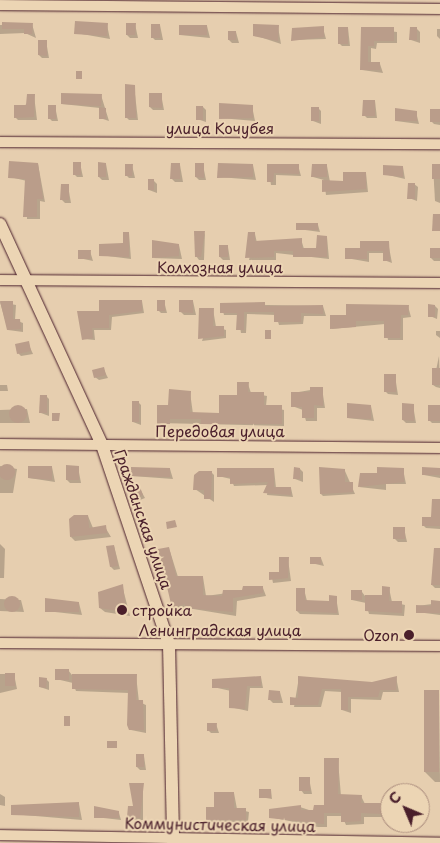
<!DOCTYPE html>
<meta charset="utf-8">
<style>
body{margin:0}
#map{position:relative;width:440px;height:843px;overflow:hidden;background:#e6ceaf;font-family:"Playpen Sans",sans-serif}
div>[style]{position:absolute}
.shadow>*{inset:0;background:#0003}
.building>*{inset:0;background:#ba9d8a}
.round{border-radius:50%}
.roads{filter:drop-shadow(0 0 1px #4a1f2b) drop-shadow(0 0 1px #4a1f2b)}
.minor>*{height:10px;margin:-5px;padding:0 5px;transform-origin:5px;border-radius:5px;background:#ecd5b4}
.major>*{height:12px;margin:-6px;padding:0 6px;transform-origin:6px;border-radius:6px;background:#ecd5b4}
.dots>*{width:14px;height:14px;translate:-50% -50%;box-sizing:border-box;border:2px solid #ecd5b4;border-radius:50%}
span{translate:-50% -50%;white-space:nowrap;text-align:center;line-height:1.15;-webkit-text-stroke:4px #ecd5b4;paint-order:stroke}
.street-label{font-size:15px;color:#4a1f2b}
.poi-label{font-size:15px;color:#4a1f2b}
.left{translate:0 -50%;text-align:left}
.right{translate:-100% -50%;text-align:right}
.north{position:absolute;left:380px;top:783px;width:50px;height:50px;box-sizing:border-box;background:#ecd5b4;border:1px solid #ab8c7d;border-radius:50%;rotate:315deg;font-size:14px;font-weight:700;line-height:20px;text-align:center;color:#4a1f2b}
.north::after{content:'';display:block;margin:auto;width:18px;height:22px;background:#4a1f2b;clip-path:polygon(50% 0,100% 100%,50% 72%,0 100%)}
</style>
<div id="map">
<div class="shadow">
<div style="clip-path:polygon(32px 24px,36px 38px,25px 33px,0 34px,0 25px)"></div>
<div style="clip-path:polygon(135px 24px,138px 38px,130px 38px,127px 35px)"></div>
<div style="clip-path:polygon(107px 25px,110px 39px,76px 33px)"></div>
<div style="clip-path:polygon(160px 25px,163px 40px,155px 40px,152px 37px)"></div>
<div style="clip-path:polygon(207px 26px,210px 38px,180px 35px)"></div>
<div style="clip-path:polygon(278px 27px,281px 44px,254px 35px)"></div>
<div style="clip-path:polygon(323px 28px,326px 39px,293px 40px)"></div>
<div style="clip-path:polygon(348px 28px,350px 46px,342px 46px,339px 43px)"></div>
<div style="clip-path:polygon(362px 28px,397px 32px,397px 43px,377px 43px,376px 49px,371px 48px,371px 63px,380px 64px,383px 73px,362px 70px)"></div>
<div style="clip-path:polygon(417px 29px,420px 32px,420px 43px,411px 40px)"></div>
<div style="clip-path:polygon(437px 29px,440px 29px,440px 39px,437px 36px)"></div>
<div style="clip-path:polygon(236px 32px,239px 43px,232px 43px,229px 40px)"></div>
<div style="clip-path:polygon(46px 41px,49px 58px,42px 58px,39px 55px)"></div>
<div style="clip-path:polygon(134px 86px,138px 120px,129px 120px,126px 117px)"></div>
<div style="clip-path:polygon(161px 94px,164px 110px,153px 110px,150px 107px)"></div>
<div style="clip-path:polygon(34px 95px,37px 120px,18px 120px,15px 117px)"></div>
<div style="clip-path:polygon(101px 95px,109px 121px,100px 118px,100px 108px,62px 104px)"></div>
<div style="clip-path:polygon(375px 101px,377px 118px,367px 118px,364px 115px)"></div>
<div style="clip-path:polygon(55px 106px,58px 121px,52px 121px,49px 118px)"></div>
<div style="clip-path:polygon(252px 106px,255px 121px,220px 118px)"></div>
<div style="clip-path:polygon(203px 107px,206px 110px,206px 122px,197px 119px)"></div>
<div style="clip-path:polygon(318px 108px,321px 111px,321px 124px,313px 121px)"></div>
<div style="clip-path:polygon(440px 111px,440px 125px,434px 124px,431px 121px)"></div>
<div style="clip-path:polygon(416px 112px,419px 124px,396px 121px)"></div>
<div style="clip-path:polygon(80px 163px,83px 177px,77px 177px,74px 174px)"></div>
<div style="clip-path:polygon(38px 164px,45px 202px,40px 201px,40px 219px,27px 219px,27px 181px,10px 177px)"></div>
<div style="clip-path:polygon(106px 164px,109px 180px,102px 180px,99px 177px)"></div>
<div style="clip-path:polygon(132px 165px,135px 178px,129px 178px,126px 175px)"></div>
<div style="clip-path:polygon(180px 165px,183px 182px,175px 182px,172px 179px)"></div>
<div style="clip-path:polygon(203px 165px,206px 180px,199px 180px,196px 177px)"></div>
<div style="clip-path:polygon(253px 165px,256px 180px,219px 177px)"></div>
<div style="clip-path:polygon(268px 165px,298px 165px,301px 176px,276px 175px,276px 185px,271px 185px)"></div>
<div style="clip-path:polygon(327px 166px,330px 182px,344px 182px,366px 173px,368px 192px,326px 195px,324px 180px,313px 177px)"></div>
<div style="clip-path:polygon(433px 166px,440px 166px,440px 203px,435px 201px)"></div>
<div style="clip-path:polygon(403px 167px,405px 179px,384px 174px)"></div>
<div style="clip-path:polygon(154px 181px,157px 184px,157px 193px,149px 190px)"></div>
<div style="clip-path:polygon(414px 184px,418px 187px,417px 201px,409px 198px)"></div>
<div style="clip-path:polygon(68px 186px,71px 203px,65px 203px,62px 200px)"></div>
<div style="clip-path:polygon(318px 225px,320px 232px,298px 229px)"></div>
<div style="clip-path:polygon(205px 232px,204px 260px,199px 260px,196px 256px)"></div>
<div style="clip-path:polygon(129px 233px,131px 259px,100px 255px,124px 244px)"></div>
<div style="clip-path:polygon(255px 234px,257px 243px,301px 239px,304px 249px,318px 249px,327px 237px,329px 259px,276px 253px,276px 260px,249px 260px)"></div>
<div style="clip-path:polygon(388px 242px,392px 263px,384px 260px,384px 253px,369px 253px,369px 262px,346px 258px)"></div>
<div style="clip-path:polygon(179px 245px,182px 259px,153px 258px)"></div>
<div style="clip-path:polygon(228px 247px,230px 260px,223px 260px,220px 257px)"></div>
<div style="clip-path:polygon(440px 250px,440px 261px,434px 261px,431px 258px)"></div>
<div style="clip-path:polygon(90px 251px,93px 261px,79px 258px)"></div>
<div style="clip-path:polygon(142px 301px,144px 313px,112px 317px,111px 330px,94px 330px,95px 340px,84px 339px,78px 312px,100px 313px)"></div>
<div style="clip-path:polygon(164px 301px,167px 313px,161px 313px,158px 310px)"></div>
<div style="clip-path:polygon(193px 301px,196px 315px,184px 315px,181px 312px)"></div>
<div style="clip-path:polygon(0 302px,16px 305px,15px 320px,23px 323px,23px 332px,8px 330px)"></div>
<div style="clip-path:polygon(221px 304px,323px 306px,326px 316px,304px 316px,303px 324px,279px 325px,276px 315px,247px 314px,246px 333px,241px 333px,238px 315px,224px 315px)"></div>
<div style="clip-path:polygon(408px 306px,411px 317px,403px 318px,403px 340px,388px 340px,385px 324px,331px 329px,347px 316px)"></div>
<div style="clip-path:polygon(435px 306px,438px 309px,437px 319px,430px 316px)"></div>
<div style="clip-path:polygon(213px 309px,216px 327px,226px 330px,226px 338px,202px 341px)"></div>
<div style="clip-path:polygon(436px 331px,440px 331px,440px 338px,436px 335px)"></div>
<div style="clip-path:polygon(28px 343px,33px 354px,21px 356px,18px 353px)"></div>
<div style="clip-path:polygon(439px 356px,440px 388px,436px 387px,433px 385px)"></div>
<div style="clip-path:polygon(103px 368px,108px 378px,99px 380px,95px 377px)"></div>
<div style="clip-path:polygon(395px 376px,398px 395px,388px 394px,385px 391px)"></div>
<div style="clip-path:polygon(248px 384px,251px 393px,267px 396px,266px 406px,284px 410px,284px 426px,158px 423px,170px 406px,190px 392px,193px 414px,220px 414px)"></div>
<div style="clip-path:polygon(0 385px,7px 385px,8px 391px,0 391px)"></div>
<div style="clip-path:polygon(322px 388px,325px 408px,317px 408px,317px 421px,306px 421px,303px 410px,292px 406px,293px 393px)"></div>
<div style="clip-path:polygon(46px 396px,49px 399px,49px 416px,41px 413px)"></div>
<div style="clip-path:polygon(138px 402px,141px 405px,141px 425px,133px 422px)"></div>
<div style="clip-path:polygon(413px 405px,416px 423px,406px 423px,403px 420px)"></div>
<div style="clip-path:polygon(371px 406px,374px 421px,348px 418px)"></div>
<div style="clip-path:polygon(440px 406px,440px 423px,432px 423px,429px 420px)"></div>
<div style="clip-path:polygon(27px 409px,30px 423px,0 423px,0 410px)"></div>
<div style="clip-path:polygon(0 466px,17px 469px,13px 493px,0 493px)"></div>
<div style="clip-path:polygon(52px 467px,55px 482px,29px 478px)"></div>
<div style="clip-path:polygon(78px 467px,81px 483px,70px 483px,67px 480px)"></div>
<div style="clip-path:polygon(170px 469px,173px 479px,132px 476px)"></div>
<div style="clip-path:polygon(274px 469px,276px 488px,291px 488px,293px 497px,267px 495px,268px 485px,234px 486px,231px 479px,218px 476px)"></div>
<div style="clip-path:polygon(300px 469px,303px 472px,303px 482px,295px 479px)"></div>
<div style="clip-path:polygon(403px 469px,406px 484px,386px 484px,386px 490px,359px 487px,378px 474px)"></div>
<div style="clip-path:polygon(440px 469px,440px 478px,424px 475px)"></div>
<div style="clip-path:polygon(345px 471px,355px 494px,323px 496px,321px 494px)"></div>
<div style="clip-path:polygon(211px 472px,214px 475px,214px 502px,195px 489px)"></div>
<div style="clip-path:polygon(140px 489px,145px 498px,140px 500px,135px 490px)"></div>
<div style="clip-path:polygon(440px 501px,440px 529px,426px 528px,423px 525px,433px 518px)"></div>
<div style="clip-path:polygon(88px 516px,93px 528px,105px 527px,111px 537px,75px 541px,71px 537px)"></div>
<div style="clip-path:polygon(404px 528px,407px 542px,398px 542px,395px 539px)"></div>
<div style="clip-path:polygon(0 544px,5px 549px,4px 578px,0 578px)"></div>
<div style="clip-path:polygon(114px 546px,120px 569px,114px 570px,111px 567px)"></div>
<div style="clip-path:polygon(169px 548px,178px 577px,203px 577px,206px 596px,263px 588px,266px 596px,237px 601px,236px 616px,187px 608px,177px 611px)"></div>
<div style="clip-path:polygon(321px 558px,324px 566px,311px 563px)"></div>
<div style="clip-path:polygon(288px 559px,291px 581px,273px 583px,271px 573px,280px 573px)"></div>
<div style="clip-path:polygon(440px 559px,440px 588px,435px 588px,432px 585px)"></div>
<div style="clip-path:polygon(122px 585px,130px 616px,105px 612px,100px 608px)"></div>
<div style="clip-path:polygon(389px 588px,392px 602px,405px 605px,404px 616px,369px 614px,366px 603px,352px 600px,362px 592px,365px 596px,383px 597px)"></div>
<div style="clip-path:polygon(304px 589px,307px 601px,330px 602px,336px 597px,339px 615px,300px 614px,297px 611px)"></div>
<div style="clip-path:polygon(0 599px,21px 600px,24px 612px,0 611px)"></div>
<div style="clip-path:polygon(79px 603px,82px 615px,46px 611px)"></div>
<div style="clip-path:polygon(440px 603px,440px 615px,417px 612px,417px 606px)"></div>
<div style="clip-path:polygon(68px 670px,72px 675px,136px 675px,139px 702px,146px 705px,146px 733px,131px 730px,129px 693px,76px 691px,73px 683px,56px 679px)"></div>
<div style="clip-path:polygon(0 674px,14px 674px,17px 689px,0 693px)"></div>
<div style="clip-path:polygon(261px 677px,263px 688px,250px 688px,248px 711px,230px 707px,231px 691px,213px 687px)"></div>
<div style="clip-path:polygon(299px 677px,372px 683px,396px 677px,399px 692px,383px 692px,381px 700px,351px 699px,351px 713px,342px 710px,342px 692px,325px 691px,321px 707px,294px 707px)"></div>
<div style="clip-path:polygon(46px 679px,49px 682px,49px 690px,40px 687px)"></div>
<div style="clip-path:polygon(439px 691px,440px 782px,435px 782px,425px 772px)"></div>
<div style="clip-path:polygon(280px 692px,283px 703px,273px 703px,270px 700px)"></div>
<div style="clip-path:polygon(216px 724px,219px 733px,211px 733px,208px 730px)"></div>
<div style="clip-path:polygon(144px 756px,146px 770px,140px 770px,137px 767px)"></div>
<div style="clip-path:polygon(338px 760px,341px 796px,361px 796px,365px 804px,382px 804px,390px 812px,390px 823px,417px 824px,390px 826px,388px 817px,364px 817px,364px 824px,346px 825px,342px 816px,327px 816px,327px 827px,318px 827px,270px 817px,300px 807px,315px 812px,325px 806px)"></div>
<div style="clip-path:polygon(309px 778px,312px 794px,304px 794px,301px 790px)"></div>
<div style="clip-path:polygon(143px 785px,143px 820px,131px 820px,128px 817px)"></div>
<div style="clip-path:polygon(271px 790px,272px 799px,260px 797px)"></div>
<div style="clip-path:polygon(234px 793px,237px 809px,249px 812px,248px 822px,210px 822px,208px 819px,215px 808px)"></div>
<div style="clip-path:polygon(0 794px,5px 797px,5px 806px,0 805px)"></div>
<div style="clip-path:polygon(79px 804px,82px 820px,12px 814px)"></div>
<div style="clip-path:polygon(119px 813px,121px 820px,95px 817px)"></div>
</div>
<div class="building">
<div style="clip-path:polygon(75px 21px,108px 23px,107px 36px,74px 34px)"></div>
<div style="clip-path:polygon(2px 22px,33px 23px,32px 34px,24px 34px,24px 29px,2px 29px)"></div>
<div style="clip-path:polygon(126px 23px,136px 23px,135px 35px,126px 35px)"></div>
<div style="clip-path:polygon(151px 24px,160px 24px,160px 38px,151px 38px)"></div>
<div style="clip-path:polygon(253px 24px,279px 25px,278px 41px,253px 36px)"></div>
<div style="clip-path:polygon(179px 25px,207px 25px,207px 35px,179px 35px)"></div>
<div style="clip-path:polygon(324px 26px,324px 37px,291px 41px,292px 28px)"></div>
<div style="clip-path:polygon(338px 27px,348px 27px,348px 44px,338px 44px)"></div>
<div style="clip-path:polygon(361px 27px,394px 27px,394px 41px,374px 41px,374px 46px,368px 46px,368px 62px,380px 62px,380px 70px,360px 70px)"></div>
<div style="clip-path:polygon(410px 27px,417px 27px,417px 40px,409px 40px)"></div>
<div style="clip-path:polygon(228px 31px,236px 31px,236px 40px,228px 40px)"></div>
<div style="clip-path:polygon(38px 40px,47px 40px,47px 56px,38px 55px)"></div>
<div style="clip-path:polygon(76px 71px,82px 71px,82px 79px,76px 79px)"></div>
<div style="clip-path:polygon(125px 84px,135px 85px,136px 118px,125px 118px)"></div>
<div style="clip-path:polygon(61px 93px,102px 94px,101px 106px,61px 104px)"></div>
<div style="clip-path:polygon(149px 93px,162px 93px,162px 108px,149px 107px)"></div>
<div style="clip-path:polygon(27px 94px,35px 94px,34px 117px,14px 118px,14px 105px,26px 105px)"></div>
<div style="clip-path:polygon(363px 100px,375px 100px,375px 116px,362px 116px)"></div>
<div style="clip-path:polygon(219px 103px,253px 105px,253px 118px,219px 119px)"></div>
<div style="clip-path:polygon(48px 105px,56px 105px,56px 119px,48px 119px)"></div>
<div style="clip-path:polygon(196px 106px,203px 106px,203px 120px,196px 120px)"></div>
<div style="clip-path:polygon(99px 107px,106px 108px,106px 119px,99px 119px)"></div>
<div style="clip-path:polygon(311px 107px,319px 107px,319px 121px,311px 121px)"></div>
<div style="clip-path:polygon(395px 108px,417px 111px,417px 121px,395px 121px)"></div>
<div style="clip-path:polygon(430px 109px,440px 109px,440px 122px,430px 122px)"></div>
<div style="clip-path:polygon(9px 161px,38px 163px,43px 199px,37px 199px,37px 217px,23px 217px,25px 179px,8px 178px)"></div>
<div style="clip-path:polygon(73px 162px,81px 162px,81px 175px,73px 175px)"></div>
<div style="clip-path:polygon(98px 162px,106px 163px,106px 177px,98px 177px)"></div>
<div style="clip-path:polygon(171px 163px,180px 163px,180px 179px,170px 179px)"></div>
<div style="clip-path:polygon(195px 163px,204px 163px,204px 178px,195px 177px)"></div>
<div style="clip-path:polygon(218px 163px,253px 164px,253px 177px,217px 178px)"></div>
<div style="clip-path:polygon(125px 164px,133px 164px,132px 176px,125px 176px)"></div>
<div style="clip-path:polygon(267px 164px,299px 164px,299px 174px,274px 173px,273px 182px,267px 182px)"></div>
<div style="clip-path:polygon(312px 164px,327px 164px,327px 177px,311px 177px)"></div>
<div style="clip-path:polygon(432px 164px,440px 164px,440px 179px,432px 179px)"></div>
<div style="clip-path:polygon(383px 165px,403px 166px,403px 177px,383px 175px)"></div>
<div style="clip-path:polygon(343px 172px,366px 172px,366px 189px,322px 192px,322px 180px,343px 181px)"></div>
<div style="clip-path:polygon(148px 179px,154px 179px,154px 190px,148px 190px)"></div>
<div style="clip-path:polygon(408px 183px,415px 183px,415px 199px,407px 199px)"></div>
<div style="clip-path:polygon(61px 184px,69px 184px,69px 200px,60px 200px)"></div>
<div style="clip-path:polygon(433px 214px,440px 214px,440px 231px,432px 231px)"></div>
<div style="clip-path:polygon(296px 223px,318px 223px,318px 230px,296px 230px)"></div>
<div style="clip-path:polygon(194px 231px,205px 231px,201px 257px,195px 257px)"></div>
<div style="clip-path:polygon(123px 232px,129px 232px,129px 257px,99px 256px,99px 244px,123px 243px)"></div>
<div style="clip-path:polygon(248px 232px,255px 232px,255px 241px,302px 238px,302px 248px,316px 248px,317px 235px,327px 236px,327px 257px,293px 257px,293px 251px,274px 251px,274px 257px,245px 258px)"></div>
<div style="clip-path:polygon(152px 240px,179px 244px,179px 256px,152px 258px)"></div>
<div style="clip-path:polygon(360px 241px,389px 241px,390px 261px,383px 261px,383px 251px,367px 251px,367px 259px,345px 259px,345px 248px,360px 248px)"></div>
<div style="clip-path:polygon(219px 245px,228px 245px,228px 257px,219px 257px)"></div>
<div style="clip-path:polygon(430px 248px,440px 248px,440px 258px,430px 258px)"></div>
<div style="clip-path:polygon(78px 250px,91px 250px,90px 259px,78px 259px)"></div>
<div style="clip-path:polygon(99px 300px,142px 300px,142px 311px,109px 315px,109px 328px,92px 328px,93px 338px,82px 340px,77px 311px,99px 311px)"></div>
<div style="clip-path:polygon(157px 300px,165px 300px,165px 311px,157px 311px)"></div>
<div style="clip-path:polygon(179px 300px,193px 300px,193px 313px,179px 312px)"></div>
<div style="clip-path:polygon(0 301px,13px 301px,13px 319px,20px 319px,21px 329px,7px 330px)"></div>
<div style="clip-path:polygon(265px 302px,265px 306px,323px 305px,323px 314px,301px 313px,301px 322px,274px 322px,274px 312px,244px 312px,244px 330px,236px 330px,237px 313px,220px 313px,220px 303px)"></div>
<div style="clip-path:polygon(346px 304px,409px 305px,408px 315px,401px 315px,400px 338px,384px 338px,384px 321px,356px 321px,356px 327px,330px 329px,330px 315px,346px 315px)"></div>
<div style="clip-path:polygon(428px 304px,435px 305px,435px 317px,428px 317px)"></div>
<div style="clip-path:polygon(199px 308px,214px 308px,213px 326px,224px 326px,224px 336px,198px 339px)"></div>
<div style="clip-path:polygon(265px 330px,271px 330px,271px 339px,265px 339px)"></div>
<div style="clip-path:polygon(29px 341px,31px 351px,17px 354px,15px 344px)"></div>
<div style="clip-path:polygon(104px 367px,106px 375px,94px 378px,92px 370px)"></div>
<div style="clip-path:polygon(432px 368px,440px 368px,440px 385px,432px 385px)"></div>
<div style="clip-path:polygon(384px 374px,396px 374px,396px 392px,384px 392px)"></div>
<div style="clip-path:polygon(237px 382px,249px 382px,248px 392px,264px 392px,264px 405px,282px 405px,282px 424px,201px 424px,201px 419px,170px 419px,170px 424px,157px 424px,157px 405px,168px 405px,169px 389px,191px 391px,190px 412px,219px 413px,219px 395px,237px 395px)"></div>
<div style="clip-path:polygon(310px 387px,323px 387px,323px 406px,314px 405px,314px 418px,302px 418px,302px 407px,291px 407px,291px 392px,310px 392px)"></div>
<div style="clip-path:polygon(40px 395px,47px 395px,47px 413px,39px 413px)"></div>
<div style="clip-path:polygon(132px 401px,139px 401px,139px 422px,132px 422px)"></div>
<div style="clip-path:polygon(347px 403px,371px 405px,371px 419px,347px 418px)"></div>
<div style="clip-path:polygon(402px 403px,414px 404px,414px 421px,402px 420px)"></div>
<div style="clip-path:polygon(428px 405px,440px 405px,440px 421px,428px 421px)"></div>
<div class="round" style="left:9px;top:405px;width:18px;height:18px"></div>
<div style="clip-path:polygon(52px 413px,60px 413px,59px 421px,52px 421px)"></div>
<div class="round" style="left:-1px;top:464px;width:16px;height:16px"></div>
<div style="clip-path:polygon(66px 465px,79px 466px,79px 480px,66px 480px)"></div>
<div style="clip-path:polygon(28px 466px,52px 466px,52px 480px,28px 478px)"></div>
<div style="clip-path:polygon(131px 467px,170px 468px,170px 477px,131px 476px)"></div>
<div style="clip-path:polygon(294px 467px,300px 468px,300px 479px,293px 479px)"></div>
<div style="clip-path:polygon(319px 467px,345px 469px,345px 482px,353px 482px,353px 492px,320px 494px)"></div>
<div style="clip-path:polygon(377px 467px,404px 468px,404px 482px,358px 487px,360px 473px,377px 473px)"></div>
<div style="clip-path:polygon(422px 467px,440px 468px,440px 475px,422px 475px)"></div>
<div style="clip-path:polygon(217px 468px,274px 468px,274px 487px,291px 487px,291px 495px,263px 493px,268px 482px,230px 484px,230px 477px,217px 477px)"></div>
<div style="clip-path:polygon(199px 471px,212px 471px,211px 499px,204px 499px,204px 490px,193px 490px,194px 475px)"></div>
<div style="clip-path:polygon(140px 487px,143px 495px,136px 497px,134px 489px)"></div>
<div style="clip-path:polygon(432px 499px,440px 499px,440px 526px,422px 526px,422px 517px,431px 517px)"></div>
<div style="clip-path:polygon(74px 515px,88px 515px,89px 528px,106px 525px,107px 533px,70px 537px,69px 519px)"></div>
<div style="clip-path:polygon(175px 520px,177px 527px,167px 529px,166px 522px)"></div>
<div style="clip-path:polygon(393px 527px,405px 527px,405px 539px,393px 539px)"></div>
<div style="clip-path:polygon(114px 545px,118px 566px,110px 567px,106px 546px)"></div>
<div style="clip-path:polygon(169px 547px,176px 576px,203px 576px,203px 595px,222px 596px,223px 590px,242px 590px,243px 586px,263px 586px,263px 593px,233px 598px,233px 612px,185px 608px,185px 604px,172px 608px,158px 549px)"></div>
<div style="clip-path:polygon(434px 548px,440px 548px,440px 585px,431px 585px)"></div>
<div style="clip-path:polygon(279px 557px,289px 557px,288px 578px,269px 580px,269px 572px,279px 572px)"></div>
<div style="clip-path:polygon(310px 557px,321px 557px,321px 564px,310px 564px)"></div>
<div style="clip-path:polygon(123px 584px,126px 612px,99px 608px,98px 592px)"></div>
<div style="clip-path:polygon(382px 586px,390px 587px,389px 601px,402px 601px,402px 613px,365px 611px,365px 595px,382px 595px)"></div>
<div style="clip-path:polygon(296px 588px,305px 588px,305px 600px,329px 601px,329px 595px,337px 596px,337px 613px,296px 611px)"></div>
<div style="clip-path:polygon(351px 590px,362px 590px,362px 600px,351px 600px)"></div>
<div class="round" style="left:4px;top:596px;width:16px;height:16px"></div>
<div style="clip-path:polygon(45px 598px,79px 602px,79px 612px,45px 612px)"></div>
<div style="clip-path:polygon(431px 600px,440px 601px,440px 613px,416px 613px,416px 605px,431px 606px)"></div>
<div style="clip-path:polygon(55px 669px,69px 669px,69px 680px,55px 680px)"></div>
<div style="clip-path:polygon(5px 673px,15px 673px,15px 686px,5px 686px)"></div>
<div style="clip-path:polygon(72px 674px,137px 674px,136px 700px,143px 700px,144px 730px,129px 730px,127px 725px,128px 690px,72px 689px)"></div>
<div style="clip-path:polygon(261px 676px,261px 686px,247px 686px,245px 709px,229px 708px,229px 688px,212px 688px,212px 679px)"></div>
<div style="clip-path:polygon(298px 676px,372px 682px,397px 676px,396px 690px,380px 690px,378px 697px,348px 697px,348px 710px,341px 710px,341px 689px,322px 689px,318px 705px,290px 705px,290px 697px,298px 698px)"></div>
<div style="clip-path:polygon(39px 677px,47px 678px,46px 688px,39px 687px)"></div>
<div style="clip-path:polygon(269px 690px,280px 691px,280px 700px,268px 700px)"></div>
<div style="clip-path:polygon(424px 690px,439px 690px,439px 772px,424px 772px)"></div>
<div style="clip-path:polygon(64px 716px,70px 716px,70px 726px,64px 726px)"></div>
<div style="clip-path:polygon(207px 723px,217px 723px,216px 731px,207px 731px)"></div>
<div style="clip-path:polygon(107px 741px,117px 741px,117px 748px,107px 748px)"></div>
<div style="clip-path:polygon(136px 754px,144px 754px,144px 767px,136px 767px)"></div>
<div style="clip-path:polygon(324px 758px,339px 758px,338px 794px,362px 795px,361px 803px,383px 803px,383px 814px,361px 813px,361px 821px,348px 822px,341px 822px,341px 813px,324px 813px,324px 824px,269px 818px,269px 809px,301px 805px,301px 810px,313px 810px,314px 805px,324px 805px)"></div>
<div style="clip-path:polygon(299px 777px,310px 777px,310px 791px,299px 791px)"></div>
<div style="clip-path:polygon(129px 783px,144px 783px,140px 818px,127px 817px,128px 806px,133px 806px)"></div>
<div style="clip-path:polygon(259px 789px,271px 789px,271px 798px,259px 798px)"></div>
<div style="clip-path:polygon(214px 792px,234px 792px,234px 808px,246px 808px,246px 820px,206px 820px,206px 807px,214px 807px)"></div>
<div style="clip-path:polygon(79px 802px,79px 817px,11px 815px,11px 805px)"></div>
<div style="clip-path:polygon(94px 806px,119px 811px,119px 818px,94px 818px)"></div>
</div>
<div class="roads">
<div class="minor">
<div style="left:0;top:5px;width:440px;rotate:0.5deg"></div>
<div style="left:0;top:142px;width:440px;rotate:0.3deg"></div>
<div style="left:0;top:280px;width:440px;rotate:0.4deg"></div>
<div style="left:0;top:444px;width:440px;rotate:0.5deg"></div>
<div style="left:0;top:643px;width:440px;rotate:0.4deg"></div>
<div style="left:0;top:835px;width:440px;rotate:1deg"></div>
</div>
<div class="major">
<div style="left:0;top:224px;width:243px;rotate:65.2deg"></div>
<div style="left:102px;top:445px;width:210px;rotate:71.4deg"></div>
<div style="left:169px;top:644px;width:199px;rotate:88.8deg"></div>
</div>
</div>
<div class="dots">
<div style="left:122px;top:610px;background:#4a1f2b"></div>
<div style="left:409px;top:635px;background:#4a1f2b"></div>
</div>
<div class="street-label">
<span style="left:220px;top:128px">улица Кочубея</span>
<span style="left:220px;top:267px">Колхозная улица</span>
<span style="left:220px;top:431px">Передовая улица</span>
<span style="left:144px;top:519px;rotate:71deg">Гражданская улица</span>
<span style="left:220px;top:630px">Ленинградская улица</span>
<span style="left:220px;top:824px;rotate:1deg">Коммунистическая улица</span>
</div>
<div class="poi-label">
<span class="left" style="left:132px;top:610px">стройка</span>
<span class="right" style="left:399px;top:635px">Ozon</span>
</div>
<div class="north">С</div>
</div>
